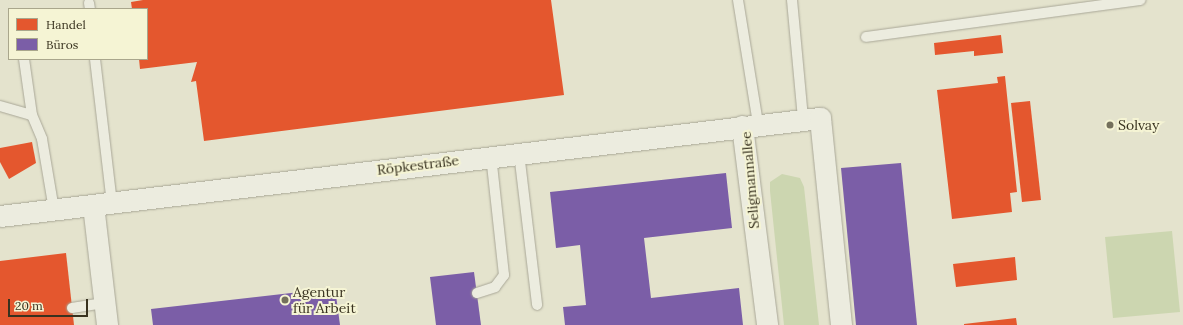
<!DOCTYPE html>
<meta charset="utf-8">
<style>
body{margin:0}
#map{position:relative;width:1183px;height:325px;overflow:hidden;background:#e4e3cd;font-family:Lora,serif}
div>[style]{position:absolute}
.green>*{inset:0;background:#ccd6b0}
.shops>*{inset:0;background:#e4572e}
.offices>*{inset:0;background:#7b5ea7}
.roads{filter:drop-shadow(0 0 1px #a9a797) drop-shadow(0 0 1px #a9a797)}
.service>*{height:10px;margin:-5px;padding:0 5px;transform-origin:5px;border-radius:5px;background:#ececdf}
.minor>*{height:21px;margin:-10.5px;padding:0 10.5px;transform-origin:10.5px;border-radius:10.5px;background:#ececdf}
.dots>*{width:11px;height:11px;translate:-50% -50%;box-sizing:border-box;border:2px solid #f5f4d4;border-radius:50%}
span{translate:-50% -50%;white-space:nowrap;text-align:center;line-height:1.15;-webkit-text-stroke:4px #f5f4d4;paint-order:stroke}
.poi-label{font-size:14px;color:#38321f}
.left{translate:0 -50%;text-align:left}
.street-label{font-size:14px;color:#38321f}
.legend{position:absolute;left:8px;top:8px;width:140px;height:52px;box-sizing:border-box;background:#f5f4d4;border:1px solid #a9a68c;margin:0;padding:5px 7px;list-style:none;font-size:12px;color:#38321f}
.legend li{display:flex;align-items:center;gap:8px;height:20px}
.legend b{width:20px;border:1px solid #a9a68c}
.scale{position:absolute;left:8px;top:299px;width:80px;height:18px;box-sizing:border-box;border:2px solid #38321f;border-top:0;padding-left:5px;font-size:12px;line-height:14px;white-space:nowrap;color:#38321f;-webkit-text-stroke:3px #f5f4d4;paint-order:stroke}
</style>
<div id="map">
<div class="green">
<div style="clip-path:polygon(782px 174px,800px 178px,804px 187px,819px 325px,784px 325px,770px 191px,770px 182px)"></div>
<div style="clip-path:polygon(1172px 231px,1180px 312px,1113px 318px,1105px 237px)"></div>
</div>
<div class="shops">
<div style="clip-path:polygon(143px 0,551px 0,564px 95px,204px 141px,196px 81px,191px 82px,197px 62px,140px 69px,139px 59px,147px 59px,147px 9px,132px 9px,131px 2px)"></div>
<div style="clip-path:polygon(1001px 35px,1003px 53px,974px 56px,974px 51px,935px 55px,934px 43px)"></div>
<div style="clip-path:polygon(1005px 76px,1017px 192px,1010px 193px,1012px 212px,952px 219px,937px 90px,998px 83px,997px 77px)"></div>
<div style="clip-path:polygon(1030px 101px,1041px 200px,1022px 202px,1011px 103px)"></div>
<div style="clip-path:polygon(32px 142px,36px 163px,9px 179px,0 162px,0 148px)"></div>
<div style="clip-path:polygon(66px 253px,74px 325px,0 325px,0 261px)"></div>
<div style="clip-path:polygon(1015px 257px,1017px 280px,956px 287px,953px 264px)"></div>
<div style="clip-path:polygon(1016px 318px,1017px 325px,964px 325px,964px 324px)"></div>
</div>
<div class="offices">
<div style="clip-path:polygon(901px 163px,917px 325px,856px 325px,841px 168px)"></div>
<div style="clip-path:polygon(726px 173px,732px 228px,644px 238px,651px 298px,739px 288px,743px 325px,565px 325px,563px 307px,586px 305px,580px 245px,556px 248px,550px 192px)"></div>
<div style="clip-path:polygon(474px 272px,481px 325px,436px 325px,430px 277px)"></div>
<div style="clip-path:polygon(335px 288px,340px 325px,153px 325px,151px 309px)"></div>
</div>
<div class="roads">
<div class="service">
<div style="left:738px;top:0;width:126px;rotate:80.8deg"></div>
<div style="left:792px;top:0;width:120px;rotate:84.7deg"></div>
<div style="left:89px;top:3px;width:6px;rotate:81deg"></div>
<div style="left:866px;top:37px;width:277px;rotate:-7.7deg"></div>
<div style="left:24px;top:59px;width:57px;rotate:81.9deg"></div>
<div style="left:32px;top:115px;width:26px;rotate:67deg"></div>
<div style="left:42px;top:139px;width:72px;rotate:80.4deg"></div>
<div style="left:95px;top:59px;width:145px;rotate:83.3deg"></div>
<div style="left:0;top:106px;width:33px;rotate:16deg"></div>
<div style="left:519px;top:153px;width:153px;rotate:83.2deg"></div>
<div style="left:477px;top:293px;width:19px;rotate:-18deg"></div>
<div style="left:495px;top:287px;width:15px;rotate:-53deg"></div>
<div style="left:504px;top:275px;width:120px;rotate:-96.2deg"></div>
<div style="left:72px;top:308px;width:32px;rotate:-9deg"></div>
</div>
<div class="minor">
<div style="left:742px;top:126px;width:201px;rotate:82.8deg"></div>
<div style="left:93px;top:205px;width:121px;rotate:83.3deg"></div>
<div style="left:0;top:216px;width:826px;rotate:-6.82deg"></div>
<div style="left:820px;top:118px;width:208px;rotate:84.2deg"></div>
</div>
</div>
<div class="dots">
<div style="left:1110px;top:125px;background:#74705c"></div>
<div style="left:285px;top:300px;background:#74705c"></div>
</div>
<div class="poi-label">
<span class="left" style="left:1118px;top:125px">Solvay</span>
<span class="left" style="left:293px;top:300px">Agentur<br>für Arbeit</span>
</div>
<div class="street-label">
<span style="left:418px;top:165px;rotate:-7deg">Röpkestraße</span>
<span style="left:750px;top:180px;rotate:-95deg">Seligmannallee</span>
</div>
<ul class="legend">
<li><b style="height:11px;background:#e4572e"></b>Handel</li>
<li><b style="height:11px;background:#7b5ea7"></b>Büros</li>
</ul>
<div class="scale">20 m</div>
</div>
